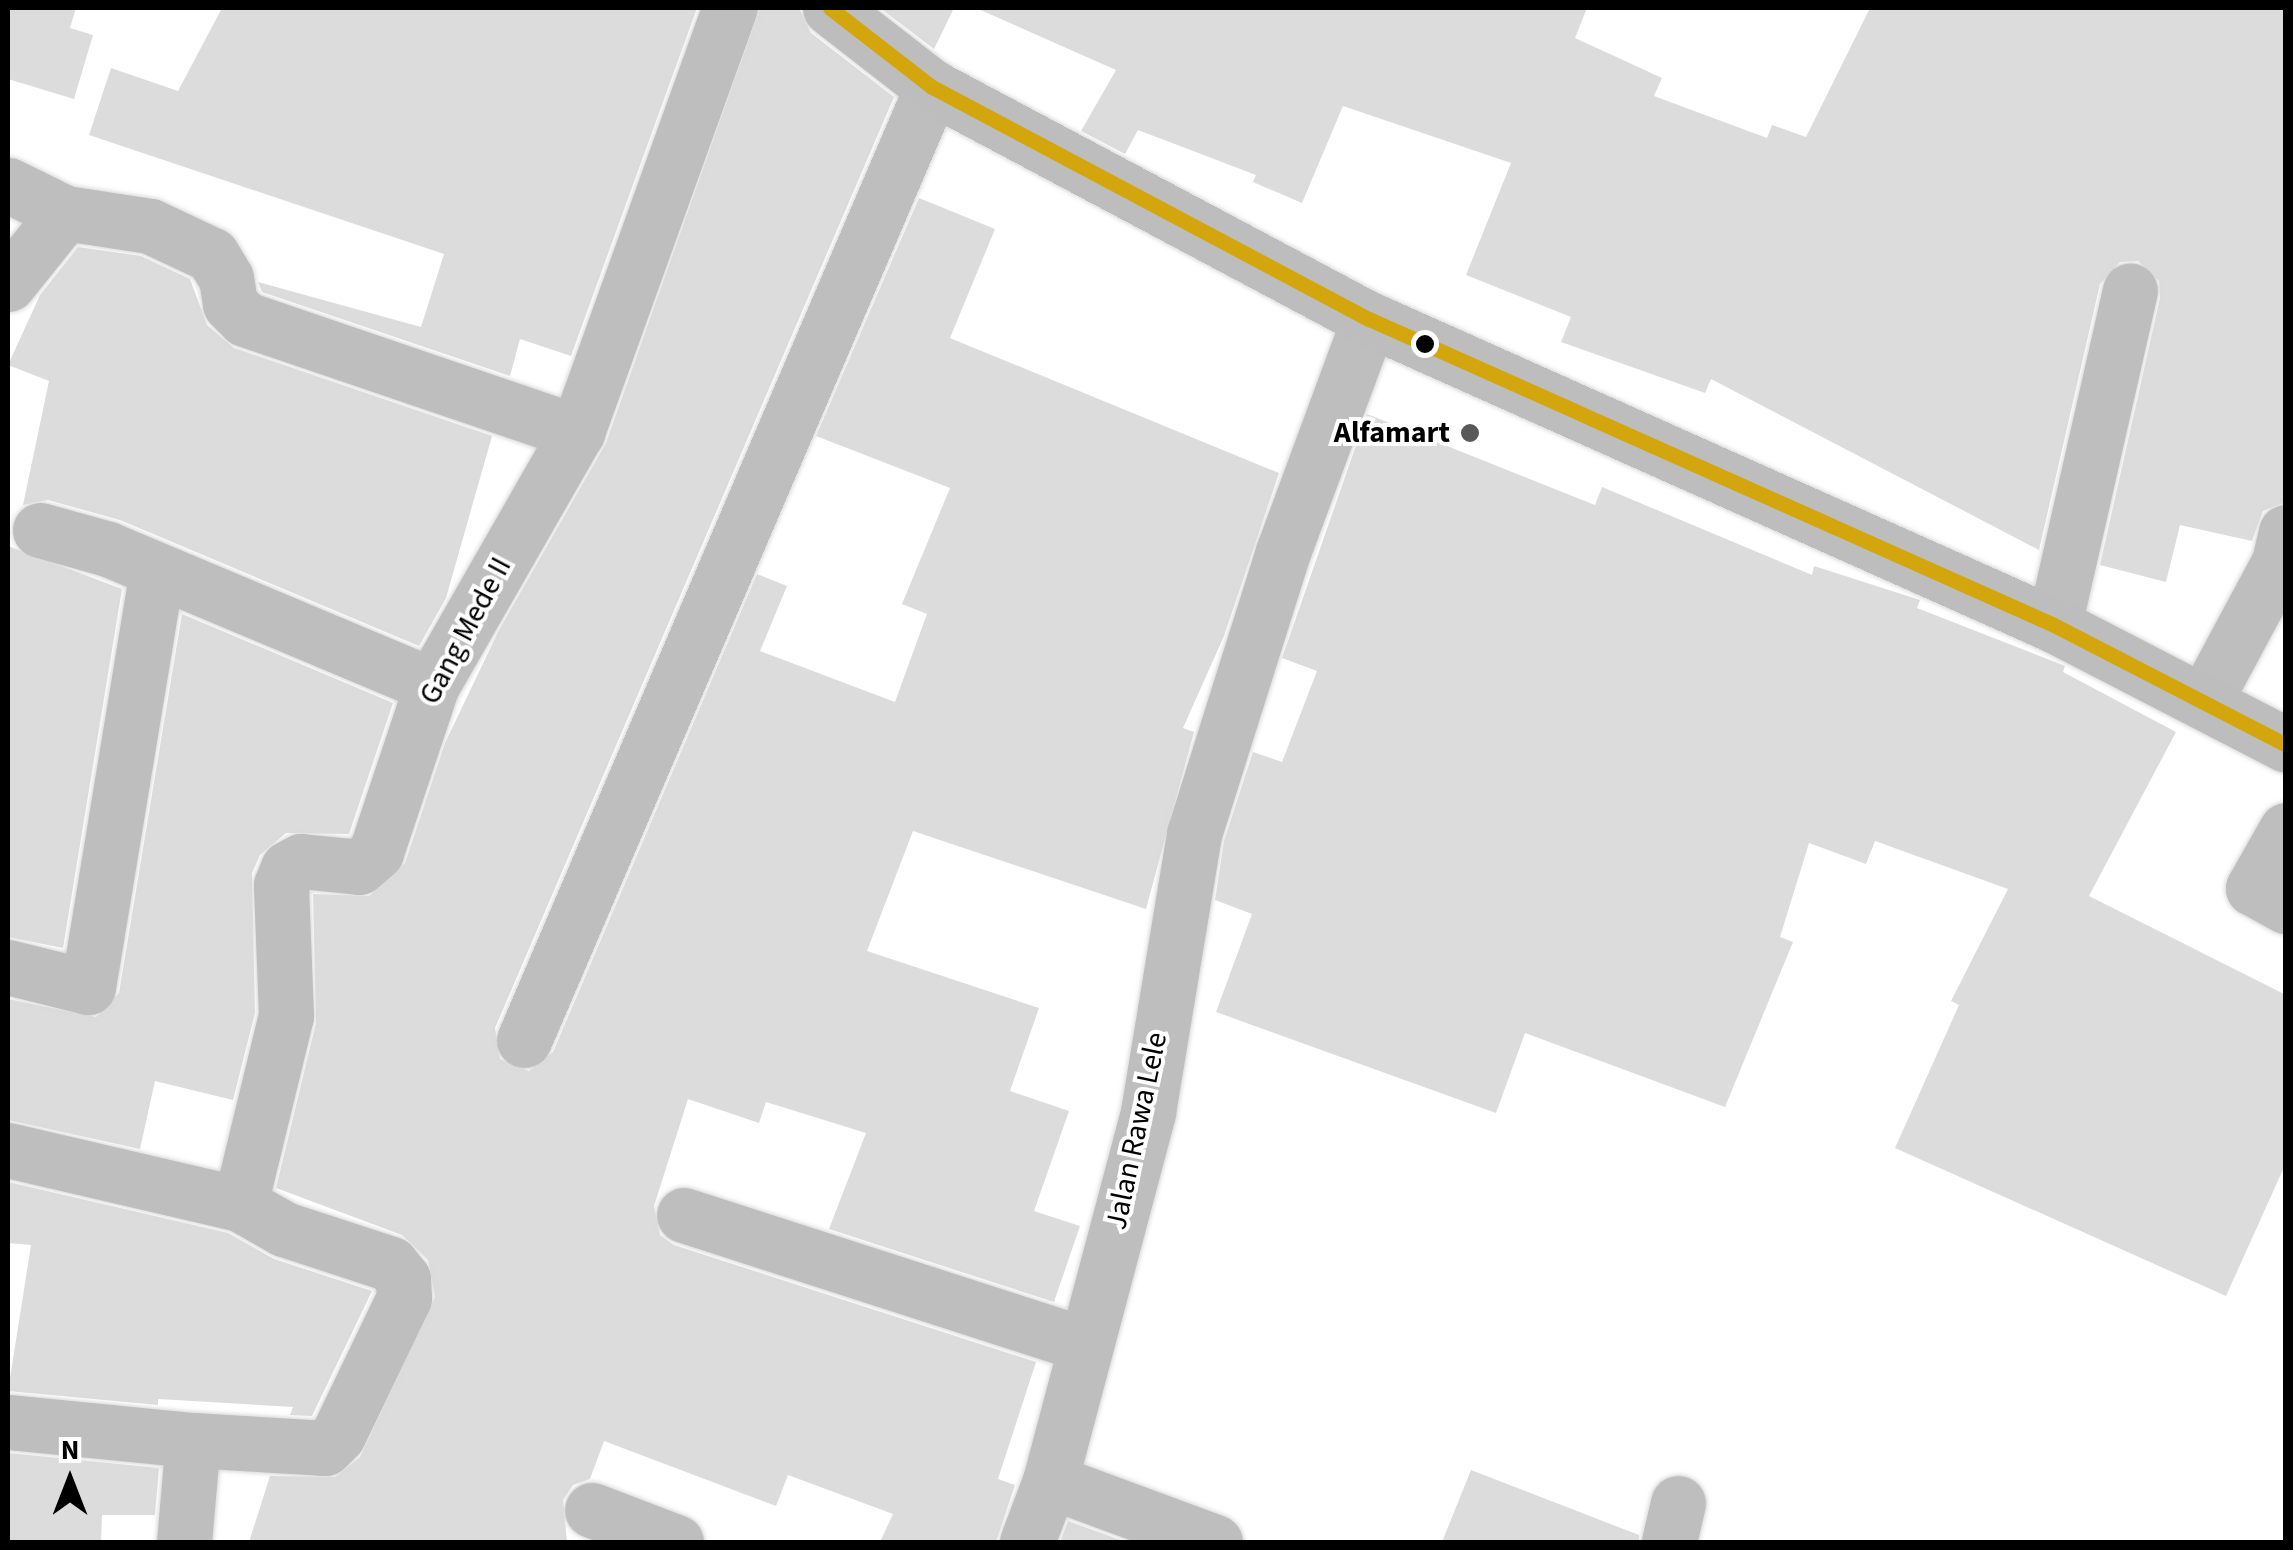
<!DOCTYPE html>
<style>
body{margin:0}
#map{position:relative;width:2293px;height:1550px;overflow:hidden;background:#fff;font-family:"Source Sans 3",sans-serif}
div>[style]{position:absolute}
.building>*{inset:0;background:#dcdcdc}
.roads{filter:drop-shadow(0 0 2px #dbdbdb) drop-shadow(0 0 2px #dbdbdb)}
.minor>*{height:55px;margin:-27.5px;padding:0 27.5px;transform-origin:27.5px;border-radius:27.5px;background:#bebebe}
.major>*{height:55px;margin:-27.5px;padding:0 27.5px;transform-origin:27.5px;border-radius:27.5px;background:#bdbdbd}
.bus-1>*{height:15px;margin:-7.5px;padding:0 7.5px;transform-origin:7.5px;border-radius:7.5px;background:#d4a60e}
.dots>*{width:28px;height:28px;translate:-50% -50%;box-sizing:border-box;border:5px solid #fff;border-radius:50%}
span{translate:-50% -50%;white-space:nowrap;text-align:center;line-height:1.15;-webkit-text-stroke:8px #fff;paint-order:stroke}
.poi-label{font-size:30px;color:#000;font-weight:700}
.right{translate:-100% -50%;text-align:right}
.street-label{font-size:30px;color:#000}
.frame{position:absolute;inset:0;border:10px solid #000;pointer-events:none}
.north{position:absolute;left:20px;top:1430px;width:100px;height:100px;-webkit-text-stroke:8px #fff;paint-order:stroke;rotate:0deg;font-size:28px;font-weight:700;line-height:40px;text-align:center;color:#000}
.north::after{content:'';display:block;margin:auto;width:35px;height:45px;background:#000;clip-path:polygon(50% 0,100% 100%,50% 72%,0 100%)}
</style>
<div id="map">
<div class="building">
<div style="clip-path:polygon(8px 8px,76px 8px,70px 28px,93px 35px,74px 99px,8px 79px)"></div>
<div style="clip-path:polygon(222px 8px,697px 8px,571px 356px,520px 339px,510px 376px,262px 292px,258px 282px,421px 327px,444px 254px,89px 135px,111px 68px,178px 91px)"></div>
<div style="clip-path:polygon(760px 8px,799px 8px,811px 33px,894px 97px,495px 1028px,500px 1059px,529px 1071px,553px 1052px,757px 574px,787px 586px,760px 651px,895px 702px,927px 614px,902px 604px,950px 488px,816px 436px,919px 198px,995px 229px,950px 338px,1279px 473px,1224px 636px,1183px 728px,1194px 732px,1146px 909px,913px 831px,867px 951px,1039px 1008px,1010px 1091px,1069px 1111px,1034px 1211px,1080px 1226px,1054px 1302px,829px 1229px,866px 1133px,766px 1102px,759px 1123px,688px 1099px,654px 1206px,660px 1235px,674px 1245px,1036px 1362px,998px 1479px,1015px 1485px,996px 1542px,880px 1542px,893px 1514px,788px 1475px,776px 1506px,604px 1441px,590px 1479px,573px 1485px,563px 1500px,567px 1542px,249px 1542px,270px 1476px,335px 1477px,360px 1457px,435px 1297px,428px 1260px,402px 1235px,276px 1188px,316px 1023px,313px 894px,369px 896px,405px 863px,445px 743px,499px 630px,606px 443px)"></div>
<div style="clip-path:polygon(880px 8px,954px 8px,934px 49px)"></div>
<div style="clip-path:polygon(976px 8px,1587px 8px,1575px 38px,1662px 78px,1654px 96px,1767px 138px,1772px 125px,1806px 137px,1870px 8px,2286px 8px,2286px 502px,2263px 511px,2252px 541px,2180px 525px,2166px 582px,2100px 565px,2160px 298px,2159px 281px,2138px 261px,2120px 262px,2100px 284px,2039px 550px,1711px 379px,1705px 393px,1561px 342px,1571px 317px,1466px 275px,1511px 163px,1343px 106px,1302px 203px,1253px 182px,1256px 175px,1138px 130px,1125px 154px,1081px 131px,1116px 70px)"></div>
<div style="clip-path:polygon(78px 247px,141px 256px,190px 279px,207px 325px,234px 348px,492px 436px,446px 598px,419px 646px,120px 520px,48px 500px,23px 505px,49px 381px,8px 365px,40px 295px)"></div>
<div style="clip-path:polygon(1367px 414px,1595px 505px,1602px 487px,1812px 575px,1814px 566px,1920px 600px,1917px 608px,2065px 666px,2063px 672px,2176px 732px,2089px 896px,2286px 995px,2286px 1163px,2226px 1296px,1895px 1148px,1959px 1005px,1951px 1001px,2008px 889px,1875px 841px,1866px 864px,1809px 843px,1780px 937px,1793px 942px,1725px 1107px,1525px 1033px,1496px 1113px,1216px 1012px,1252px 914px,1215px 900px,1224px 841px,1253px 752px,1282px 762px,1317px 671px,1282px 658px)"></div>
<div style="clip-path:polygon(8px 546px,122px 589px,63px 948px,8px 937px)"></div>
<div style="clip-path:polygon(182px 614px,393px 703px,349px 834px,286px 833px,260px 855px,252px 873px,255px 1013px,233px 1100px,155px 1081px,140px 1149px,8px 1120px,8px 999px,96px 1017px,119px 993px)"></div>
<div style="clip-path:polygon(8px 1182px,228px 1233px,274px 1259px,372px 1291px,312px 1416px,290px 1415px,293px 1407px,158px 1399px,158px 1405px,8px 1391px,31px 1245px,8px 1243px)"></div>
<div style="clip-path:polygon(8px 1453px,159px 1468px,155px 1515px,102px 1515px,101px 1542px,8px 1542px)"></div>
<div style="clip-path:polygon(1471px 1470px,1639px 1535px,1639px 1542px,1442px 1542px)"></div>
<div style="clip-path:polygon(1068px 1521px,1126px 1542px,1060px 1542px)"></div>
</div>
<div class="roads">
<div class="minor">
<div style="left:8px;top:185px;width:64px;rotate:26.2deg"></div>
<div style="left:65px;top:213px;width:86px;rotate:8.7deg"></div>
<div style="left:150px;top:226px;width:68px;rotate:25.1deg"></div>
<div style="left:212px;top:255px;width:27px;rotate:59deg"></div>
<div style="left:226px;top:278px;width:26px;rotate:81deg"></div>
<div style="left:230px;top:304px;width:21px;rotate:45deg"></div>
<div style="left:245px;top:319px;width:351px;rotate:18.8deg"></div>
<div style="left:8px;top:284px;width:91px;rotate:-51.2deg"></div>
<div style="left:40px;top:530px;width:71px;rotate:15.6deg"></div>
<div style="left:108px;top:549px;width:351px;rotate:22.8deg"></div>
<div style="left:2054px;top:625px;width:343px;rotate:-77.2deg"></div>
<div style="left:2205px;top:700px;width:157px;rotate:-61.8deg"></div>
<div style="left:2279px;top:562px;width:31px;rotate:-77deg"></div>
<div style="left:2286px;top:830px;width:67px;rotate:119.6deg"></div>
<div style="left:2253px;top:888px;width:38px;rotate:29deg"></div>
<div style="left:8px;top:967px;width:82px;rotate:14deg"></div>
<div style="left:88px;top:987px;width:422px;rotate:-80.6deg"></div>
<div style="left:524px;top:1040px;width:1037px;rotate:-66.82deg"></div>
<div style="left:8px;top:1150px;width:238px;rotate:13.1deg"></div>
<div style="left:240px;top:1204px;width:194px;rotate:-76.3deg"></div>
<div style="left:286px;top:1016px;width:131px;rotate:-92.2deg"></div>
<div style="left:281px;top:885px;width:18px;rotate:-68deg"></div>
<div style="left:288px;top:868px;width:15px;rotate:-28deg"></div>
<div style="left:301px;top:861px;width:58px;rotate:5.9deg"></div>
<div style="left:359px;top:867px;width:23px;rotate:-41deg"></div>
<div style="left:376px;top:852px;width:176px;rotate:-71.5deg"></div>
<div style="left:432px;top:685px;width:292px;rotate:-60.2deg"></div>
<div style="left:577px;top:432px;width:451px;rotate:-70.2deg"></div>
<div style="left:684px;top:1215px;width:422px;rotate:17.9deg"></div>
<div style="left:8px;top:1422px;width:186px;rotate:5.6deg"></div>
<div style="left:1050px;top:1481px;width:176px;rotate:20.3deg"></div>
<div style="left:592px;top:1510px;width:90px;rotate:20.9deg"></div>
<div style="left:184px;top:1542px;width:102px;rotate:-85deg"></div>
<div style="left:193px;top:1440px;width:132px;rotate:3.5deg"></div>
<div style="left:325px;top:1448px;width:18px;rotate:-45deg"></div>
<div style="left:338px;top:1435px;width:152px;rotate:-64.3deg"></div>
<div style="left:404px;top:1298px;width:19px;rotate:-93deg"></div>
<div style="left:403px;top:1279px;width:19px;rotate:-129deg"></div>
<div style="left:391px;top:1264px;width:113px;rotate:-161.9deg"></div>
<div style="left:284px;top:1229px;width:51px;rotate:-150.4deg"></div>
<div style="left:1027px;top:1542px;width:65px;rotate:-69.3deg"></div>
<div style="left:1050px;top:1481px;width:382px;rotate:-75.1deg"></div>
<div style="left:1148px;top:1112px;width:282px;rotate:-80.6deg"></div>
<div style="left:1194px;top:834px;width:296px;rotate:-72.5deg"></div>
<div style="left:1283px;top:552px;width:248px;rotate:-69.7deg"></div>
<div style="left:1669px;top:1542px;width:40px;rotate:-77deg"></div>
</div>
<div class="major">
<div style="left:830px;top:8px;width:129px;rotate:37.8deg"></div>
<div style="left:932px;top:87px;width:495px;rotate:28deg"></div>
<div style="left:1369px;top:319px;width:750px;rotate:24.07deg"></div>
<div style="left:2054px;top:625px;width:261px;rotate:27.3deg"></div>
</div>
</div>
<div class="bus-1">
<div style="left:830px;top:8px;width:129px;rotate:37.8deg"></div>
<div style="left:932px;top:87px;width:495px;rotate:28deg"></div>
<div style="left:1369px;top:319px;width:750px;rotate:24.07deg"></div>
<div style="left:2054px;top:625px;width:261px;rotate:27.3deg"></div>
</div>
<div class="dots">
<div style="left:1425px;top:344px;background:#000"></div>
<div style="left:1470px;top:433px;background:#595959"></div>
</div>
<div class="poi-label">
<span class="right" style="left:1450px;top:433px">Alfamart</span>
</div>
<div class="street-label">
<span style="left:466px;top:631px;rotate:-62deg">Gang Mede II</span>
<span style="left:1137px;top:1131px;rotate:-78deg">Jalan Rawa Lele</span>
</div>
<div class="frame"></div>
<div class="north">N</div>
</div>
